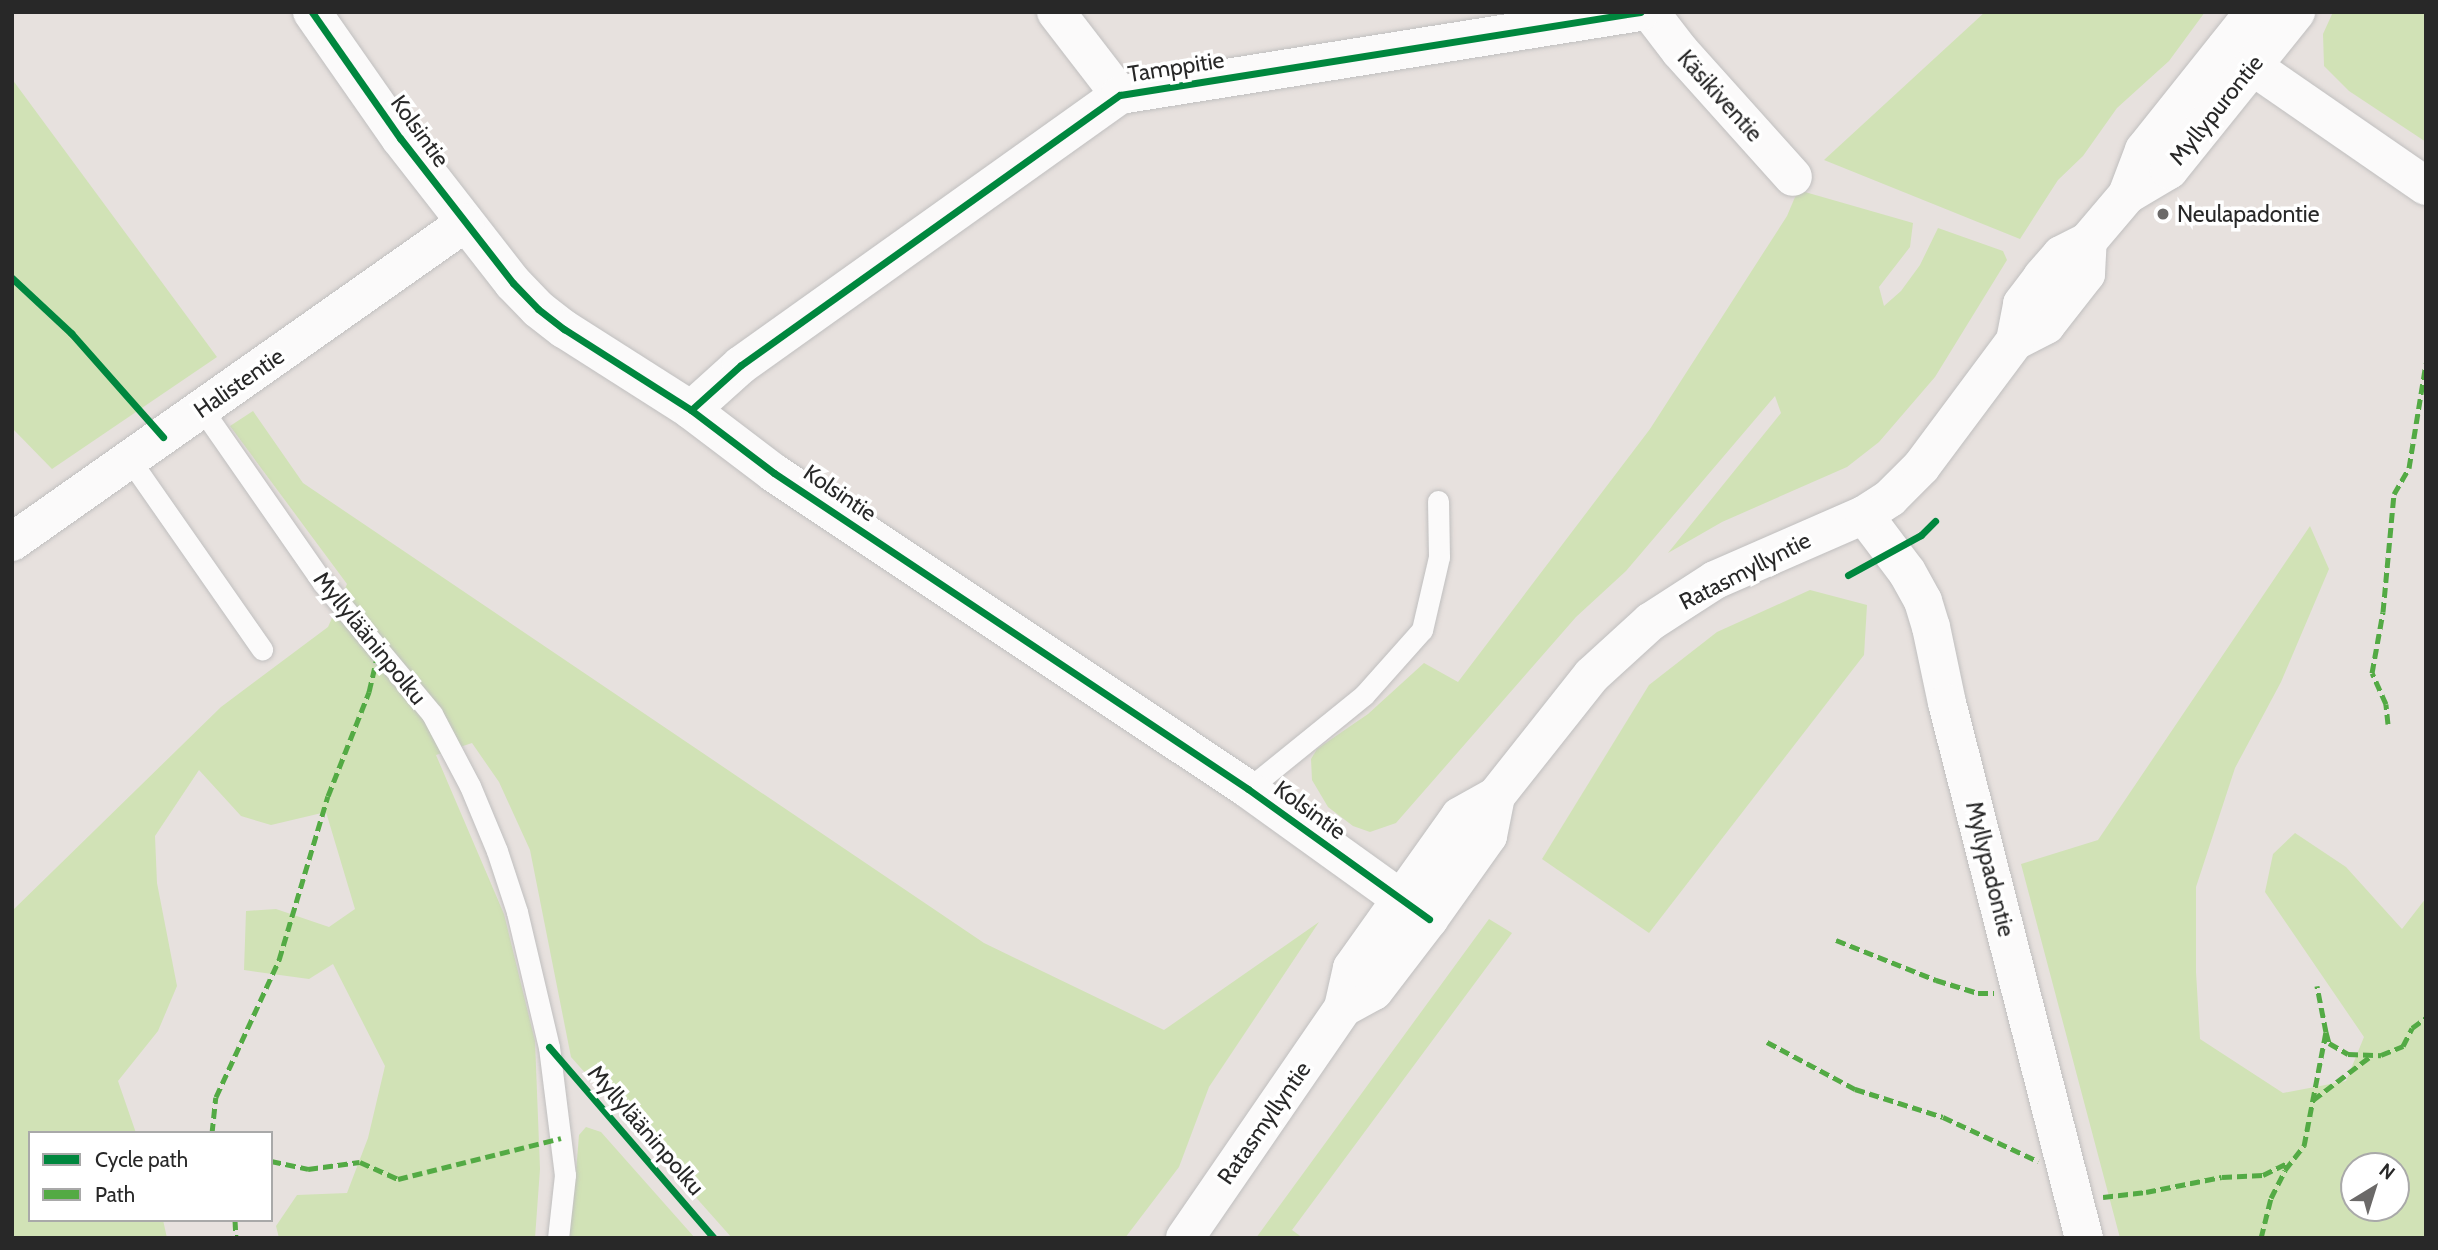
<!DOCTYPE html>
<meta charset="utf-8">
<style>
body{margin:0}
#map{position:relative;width:2438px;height:1250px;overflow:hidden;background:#e7e1de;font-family:Cabin,sans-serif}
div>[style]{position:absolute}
.green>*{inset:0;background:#d1e2b6}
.roads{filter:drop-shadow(0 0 2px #c0bfbf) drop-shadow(0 0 2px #c0bfbf)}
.service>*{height:21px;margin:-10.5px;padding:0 10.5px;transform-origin:10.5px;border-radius:10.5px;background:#fbfafa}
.minor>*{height:38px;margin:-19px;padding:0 19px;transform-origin:19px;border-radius:19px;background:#fbfafa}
.secondary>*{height:38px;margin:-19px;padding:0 19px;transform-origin:19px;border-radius:19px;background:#fbfafa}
.quiet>*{height:5px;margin-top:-2.5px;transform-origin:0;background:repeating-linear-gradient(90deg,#53aa44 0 10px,transparent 0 15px)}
.cycleway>*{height:7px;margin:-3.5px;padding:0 3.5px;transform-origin:3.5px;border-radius:3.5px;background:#00873e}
.dots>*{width:19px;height:19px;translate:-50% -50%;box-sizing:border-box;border:4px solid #fff;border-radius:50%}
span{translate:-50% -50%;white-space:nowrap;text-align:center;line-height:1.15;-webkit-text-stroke:7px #fff;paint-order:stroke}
.street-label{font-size:23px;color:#282828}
.poi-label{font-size:23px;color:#282828}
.left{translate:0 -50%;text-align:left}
.frame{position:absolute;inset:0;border:14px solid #282828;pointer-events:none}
.legend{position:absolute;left:28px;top:1131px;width:245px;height:91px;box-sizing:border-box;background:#fff;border:2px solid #a9a9a9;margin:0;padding:9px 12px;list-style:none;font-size:21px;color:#282828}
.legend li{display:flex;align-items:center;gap:14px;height:35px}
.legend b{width:35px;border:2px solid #a9a9a9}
.north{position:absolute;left:2340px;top:1152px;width:70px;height:70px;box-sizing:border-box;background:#fff;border:2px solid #a9a9a9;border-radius:50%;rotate:38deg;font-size:19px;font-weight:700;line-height:28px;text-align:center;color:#282828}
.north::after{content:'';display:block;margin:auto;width:24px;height:32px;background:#6b6968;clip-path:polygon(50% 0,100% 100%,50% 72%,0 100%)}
</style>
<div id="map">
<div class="green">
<div style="clip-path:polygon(1985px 12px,2205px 12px,2169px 61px,2117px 108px,2083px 156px,2058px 180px,2020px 239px,1824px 160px)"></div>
<div style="clip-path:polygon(2333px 12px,2426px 12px,2426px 142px,2349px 91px,2324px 66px,2323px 34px)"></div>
<div style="clip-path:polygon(12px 79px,217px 357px,52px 469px,12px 428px)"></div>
<div style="clip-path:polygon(1798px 190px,1913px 223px,1910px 247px,1879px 287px,1884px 306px,1901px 291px,1920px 265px,1938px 228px,2003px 251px,2007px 260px,1935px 377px,1879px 442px,1847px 467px,1722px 522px,1668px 553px,1781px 413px,1775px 396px,1626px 571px,1576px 617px,1396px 823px,1370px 832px,1353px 826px,1328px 807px,1312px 780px,1311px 759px,1317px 749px,1368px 714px,1424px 663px,1458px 682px,1650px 429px,1787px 216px)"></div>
<div style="clip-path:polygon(253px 411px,303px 483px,984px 943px,1164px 1030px,1319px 922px,1209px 1087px,1179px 1167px,1125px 1238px,732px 1238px,571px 1057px,530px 850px,499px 782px,472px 743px,436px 755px,504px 914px,535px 1041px,540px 1169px,535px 1238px,279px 1238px,276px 1226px,297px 1195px,347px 1193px,368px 1138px,385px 1066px,333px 964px,309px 979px,244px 970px,246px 911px,276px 909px,329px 927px,355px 909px,326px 812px,271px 825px,241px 816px,199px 770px,155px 836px,157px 883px,177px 986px,158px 1031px,118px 1081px,136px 1133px,30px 1133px,30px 1220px,163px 1220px,167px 1238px,12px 1238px,12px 911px,221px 707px,328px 627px,347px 584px,230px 426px)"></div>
<div style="clip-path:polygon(evenodd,2310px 526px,2329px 569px,2281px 682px,2235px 768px,2196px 887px,2196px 972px,2200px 1039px,2283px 1093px,2346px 1081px,2364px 1037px,2265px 892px,2273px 854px,2295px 833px,2346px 867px,2402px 929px,2426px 898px,2426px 1238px,2120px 1238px,2021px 864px,2098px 840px,2310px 526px,2354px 1166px,2396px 1166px,2396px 1208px,2354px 1208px,2354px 1166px)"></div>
<div style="clip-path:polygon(1810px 590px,1867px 605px,1864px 655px,1649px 933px,1542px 859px,1649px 685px,1717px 632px)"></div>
<div style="clip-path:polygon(1489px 919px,1512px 933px,1292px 1230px,1303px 1238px,1256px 1238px)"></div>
<div style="clip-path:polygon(586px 1127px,601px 1132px,695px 1238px,566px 1238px,573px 1208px,579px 1135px)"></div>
</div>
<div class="roads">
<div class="service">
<div style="left:202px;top:409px;width:212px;rotate:55.2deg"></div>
<div style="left:323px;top:583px;width:170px;rotate:50.2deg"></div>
<div style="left:432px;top:714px;width:81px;rotate:62.2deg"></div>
<div style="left:470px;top:786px;width:70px;rotate:67.4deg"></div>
<div style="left:497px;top:851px;width:64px;rotate:71.8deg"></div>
<div style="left:517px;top:912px;width:139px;rotate:76.7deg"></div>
<div style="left:549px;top:1047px;width:129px;rotate:82.9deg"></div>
<div style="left:565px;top:1175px;width:63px;rotate:96.3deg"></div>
<div style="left:130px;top:460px;width:231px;rotate:55.1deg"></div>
<div style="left:1248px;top:789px;width:149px;rotate:-39deg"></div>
<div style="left:1364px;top:695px;width:87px;rotate:-48.3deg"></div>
<div style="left:1422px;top:630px;width:75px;rotate:-76.9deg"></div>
<div style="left:1439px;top:557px;width:56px;rotate:-91deg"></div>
</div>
<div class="minor">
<div style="left:312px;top:12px;width:154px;rotate:55.1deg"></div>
<div style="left:400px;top:138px;width:184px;rotate:52.1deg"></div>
<div style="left:513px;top:283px;width:36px;rotate:46deg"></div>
<div style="left:538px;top:309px;width:33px;rotate:38deg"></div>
<div style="left:564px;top:329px;width:151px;rotate:32.5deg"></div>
<div style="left:691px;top:410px;width:104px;rotate:37.2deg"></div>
<div style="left:774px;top:473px;width:570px;rotate:33.69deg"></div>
<div style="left:1248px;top:789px;width:223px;rotate:35.7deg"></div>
<div style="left:1056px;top:12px;width:105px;rotate:52.4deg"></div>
<div style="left:1650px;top:12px;width:49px;rotate:52.4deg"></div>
<div style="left:1680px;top:51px;width:169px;rotate:48.1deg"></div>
<div style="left:2226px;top:48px;width:243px;rotate:34.6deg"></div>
<div style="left:691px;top:410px;width:67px;rotate:-42deg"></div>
<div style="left:741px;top:365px;width:465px;rotate:-35.5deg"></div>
<div style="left:1120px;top:95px;width:527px;rotate:-9.07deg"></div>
<div style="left:1864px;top:515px;width:71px;rotate:53deg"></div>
<div style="left:1907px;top:572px;width:33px;rotate:61deg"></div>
<div style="left:1923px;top:601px;width:27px;rotate:73deg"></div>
<div style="left:1931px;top:627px;width:78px;rotate:78.1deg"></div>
<div style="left:1947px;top:703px;width:552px;rotate:75.64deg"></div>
<div style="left:12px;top:542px;width:554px;rotate:-35.15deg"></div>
</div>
<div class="secondary">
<div style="left:2127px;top:195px;width:48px;rotate:-69.3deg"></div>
<div style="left:2144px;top:150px;width:176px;rotate:-51.4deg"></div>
<div style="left:2015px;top:341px;width:35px;rotate:-27deg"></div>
<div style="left:2046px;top:325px;width:65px;rotate:-51.9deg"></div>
<div style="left:2086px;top:274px;width:33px;rotate:-87deg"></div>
<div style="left:1343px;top:1008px;width:35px;rotate:-29deg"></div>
<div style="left:1374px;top:991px;width:91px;rotate:-52.6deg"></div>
<div style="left:1429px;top:919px;width:102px;rotate:-54.6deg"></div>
<div style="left:1488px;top:836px;width:41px;rotate:-78.7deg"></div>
<div style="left:1185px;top:1238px;width:279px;rotate:-55.5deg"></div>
<div style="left:1343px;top:1008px;width:41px;rotate:-77.3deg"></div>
<div style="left:1352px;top:968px;width:186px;rotate:-54.6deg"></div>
<div style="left:1460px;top:816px;width:41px;rotate:-29.1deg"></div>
<div style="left:1496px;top:796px;width:154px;rotate:-51.6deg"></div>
<div style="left:1592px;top:675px;width:79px;rotate:-42.4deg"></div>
<div style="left:1650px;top:622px;width:77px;rotate:-32.9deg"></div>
<div style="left:1715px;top:580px;width:163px;rotate:-23.6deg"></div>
<div style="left:1864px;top:515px;width:31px;rotate:-33deg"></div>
<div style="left:1890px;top:498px;width:44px;rotate:-45deg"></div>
<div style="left:1921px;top:467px;width:157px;rotate:-53.3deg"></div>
<div style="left:2015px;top:341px;width:38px;rotate:-79deg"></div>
<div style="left:2022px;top:304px;width:34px;rotate:-53deg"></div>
<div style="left:2042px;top:277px;width:29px;rotate:-49deg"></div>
<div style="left:2061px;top:255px;width:30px;rotate:-27deg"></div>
<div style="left:2088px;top:241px;width:60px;rotate:-49.7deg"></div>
<div style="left:2127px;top:195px;width:49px;rotate:-30.8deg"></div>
<div style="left:2169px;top:170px;width:203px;rotate:-51.2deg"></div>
</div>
</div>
<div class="quiet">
<div style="left:2388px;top:724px;width:20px;rotate:-96deg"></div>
<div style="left:2386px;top:704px;width:34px;rotate:-114deg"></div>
<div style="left:2372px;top:673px;width:62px;rotate:-79.8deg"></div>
<div style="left:2383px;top:612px;width:119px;rotate:-84.7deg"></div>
<div style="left:2394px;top:494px;width:30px;rotate:-60deg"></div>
<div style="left:2409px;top:468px;width:106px;rotate:-80.8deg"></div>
<div style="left:1836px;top:940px;width:108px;rotate:21.8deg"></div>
<div style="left:1936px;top:980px;width:44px;rotate:17.2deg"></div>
<div style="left:1978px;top:993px;width:16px"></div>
<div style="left:2326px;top:1032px;width:11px;rotate:75deg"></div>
<div style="left:2329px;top:1043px;width:22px;rotate:30deg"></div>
<div style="left:2348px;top:1054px;width:33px;rotate:2deg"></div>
<div style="left:2381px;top:1055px;width:24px;rotate:-22deg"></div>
<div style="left:2403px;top:1046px;width:20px;rotate:-63deg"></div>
<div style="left:2412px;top:1028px;width:17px;rotate:-36deg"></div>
<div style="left:1767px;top:1042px;width:100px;rotate:28.1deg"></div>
<div style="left:1855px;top:1089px;width:92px;rotate:17.7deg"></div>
<div style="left:1943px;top:1117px;width:105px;rotate:24.9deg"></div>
<div style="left:2313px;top:1100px;width:74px;rotate:-37.3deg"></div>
<div style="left:212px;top:1133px;width:36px;rotate:-84deg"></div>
<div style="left:216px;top:1097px;width:151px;rotate:-65.3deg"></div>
<div style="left:279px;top:960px;width:171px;rotate:-73.4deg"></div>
<div style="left:328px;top:796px;width:112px;rotate:-68.5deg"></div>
<div style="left:369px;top:692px;width:44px;rotate:-76.9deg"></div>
<div style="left:271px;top:1161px;width:38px;rotate:12deg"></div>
<div style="left:308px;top:1169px;width:52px;rotate:-7.7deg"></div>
<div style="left:360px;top:1162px;width:42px;rotate:24.1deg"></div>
<div style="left:398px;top:1179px;width:168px;rotate:-14.1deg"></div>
<div style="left:2103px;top:1197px;width:43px;rotate:-6.6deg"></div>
<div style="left:2146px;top:1192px;width:77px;rotate:-11.2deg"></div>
<div style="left:2222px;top:1177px;width:41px;rotate:-2.8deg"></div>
<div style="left:2263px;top:1175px;width:30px;rotate:-26deg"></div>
<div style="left:235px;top:1220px;width:18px;rotate:87deg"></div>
<div style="left:2261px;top:1238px;width:41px;rotate:-76deg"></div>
<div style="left:2271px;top:1198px;width:31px;rotate:-63deg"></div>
<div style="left:2285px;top:1170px;width:31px;rotate:-52deg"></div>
<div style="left:2304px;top:1146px;width:116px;rotate:-79.1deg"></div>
<div style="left:2326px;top:1032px;width:47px;rotate:-101.1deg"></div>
</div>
<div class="cycleway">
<div style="left:312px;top:12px;width:154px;rotate:55.1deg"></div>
<div style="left:400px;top:138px;width:184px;rotate:52.1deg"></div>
<div style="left:513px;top:283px;width:36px;rotate:46deg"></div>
<div style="left:538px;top:309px;width:33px;rotate:38deg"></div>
<div style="left:564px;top:329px;width:151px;rotate:32.5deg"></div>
<div style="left:691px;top:410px;width:104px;rotate:37.2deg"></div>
<div style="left:774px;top:473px;width:570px;rotate:33.69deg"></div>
<div style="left:1248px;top:789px;width:223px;rotate:35.7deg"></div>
<div style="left:12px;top:278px;width:81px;rotate:43deg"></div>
<div style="left:71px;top:333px;width:139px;rotate:48.5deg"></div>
<div style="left:691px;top:410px;width:67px;rotate:-42deg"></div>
<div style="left:741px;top:365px;width:465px;rotate:-35.5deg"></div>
<div style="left:1120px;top:95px;width:527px;rotate:-9.07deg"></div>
<div style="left:1848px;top:575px;width:83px;rotate:-28.7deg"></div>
<div style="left:1921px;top:535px;width:20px;rotate:-45deg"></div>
<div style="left:549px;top:1047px;width:252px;rotate:49.2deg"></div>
</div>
<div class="dots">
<div style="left:2163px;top:214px;background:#6b6968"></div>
</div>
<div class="street-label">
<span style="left:1176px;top:67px;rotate:-9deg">Tamppitie</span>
<span style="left:1720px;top:96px;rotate:48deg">Käsikiventie</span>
<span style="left:2216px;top:110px;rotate:-51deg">Myllypurontie</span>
<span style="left:420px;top:131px;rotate:54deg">Kolsintie</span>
<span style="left:239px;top:383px;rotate:-35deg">Halistentie</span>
<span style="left:840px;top:493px;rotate:34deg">Kolsintie</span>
<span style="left:1745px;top:571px;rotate:-27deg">Ratasmyllyntie</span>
<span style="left:370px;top:638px;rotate:51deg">Myllylääninpolku</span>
<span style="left:1310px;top:810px;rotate:36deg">Kolsintie</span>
<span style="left:1990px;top:869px;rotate:76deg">Myllypadontie</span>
<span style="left:1264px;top:1123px;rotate:-55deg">Ratasmyllyntie</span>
<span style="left:646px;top:1130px;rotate:49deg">Myllylääninpolku</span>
</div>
<div class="poi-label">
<span class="left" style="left:2177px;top:214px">Neulapadontie</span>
</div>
<div class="frame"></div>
<ul class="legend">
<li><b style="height:9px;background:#00873e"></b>Cycle path</li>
<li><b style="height:9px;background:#53aa44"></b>Path</li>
</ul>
<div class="north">N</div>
</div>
